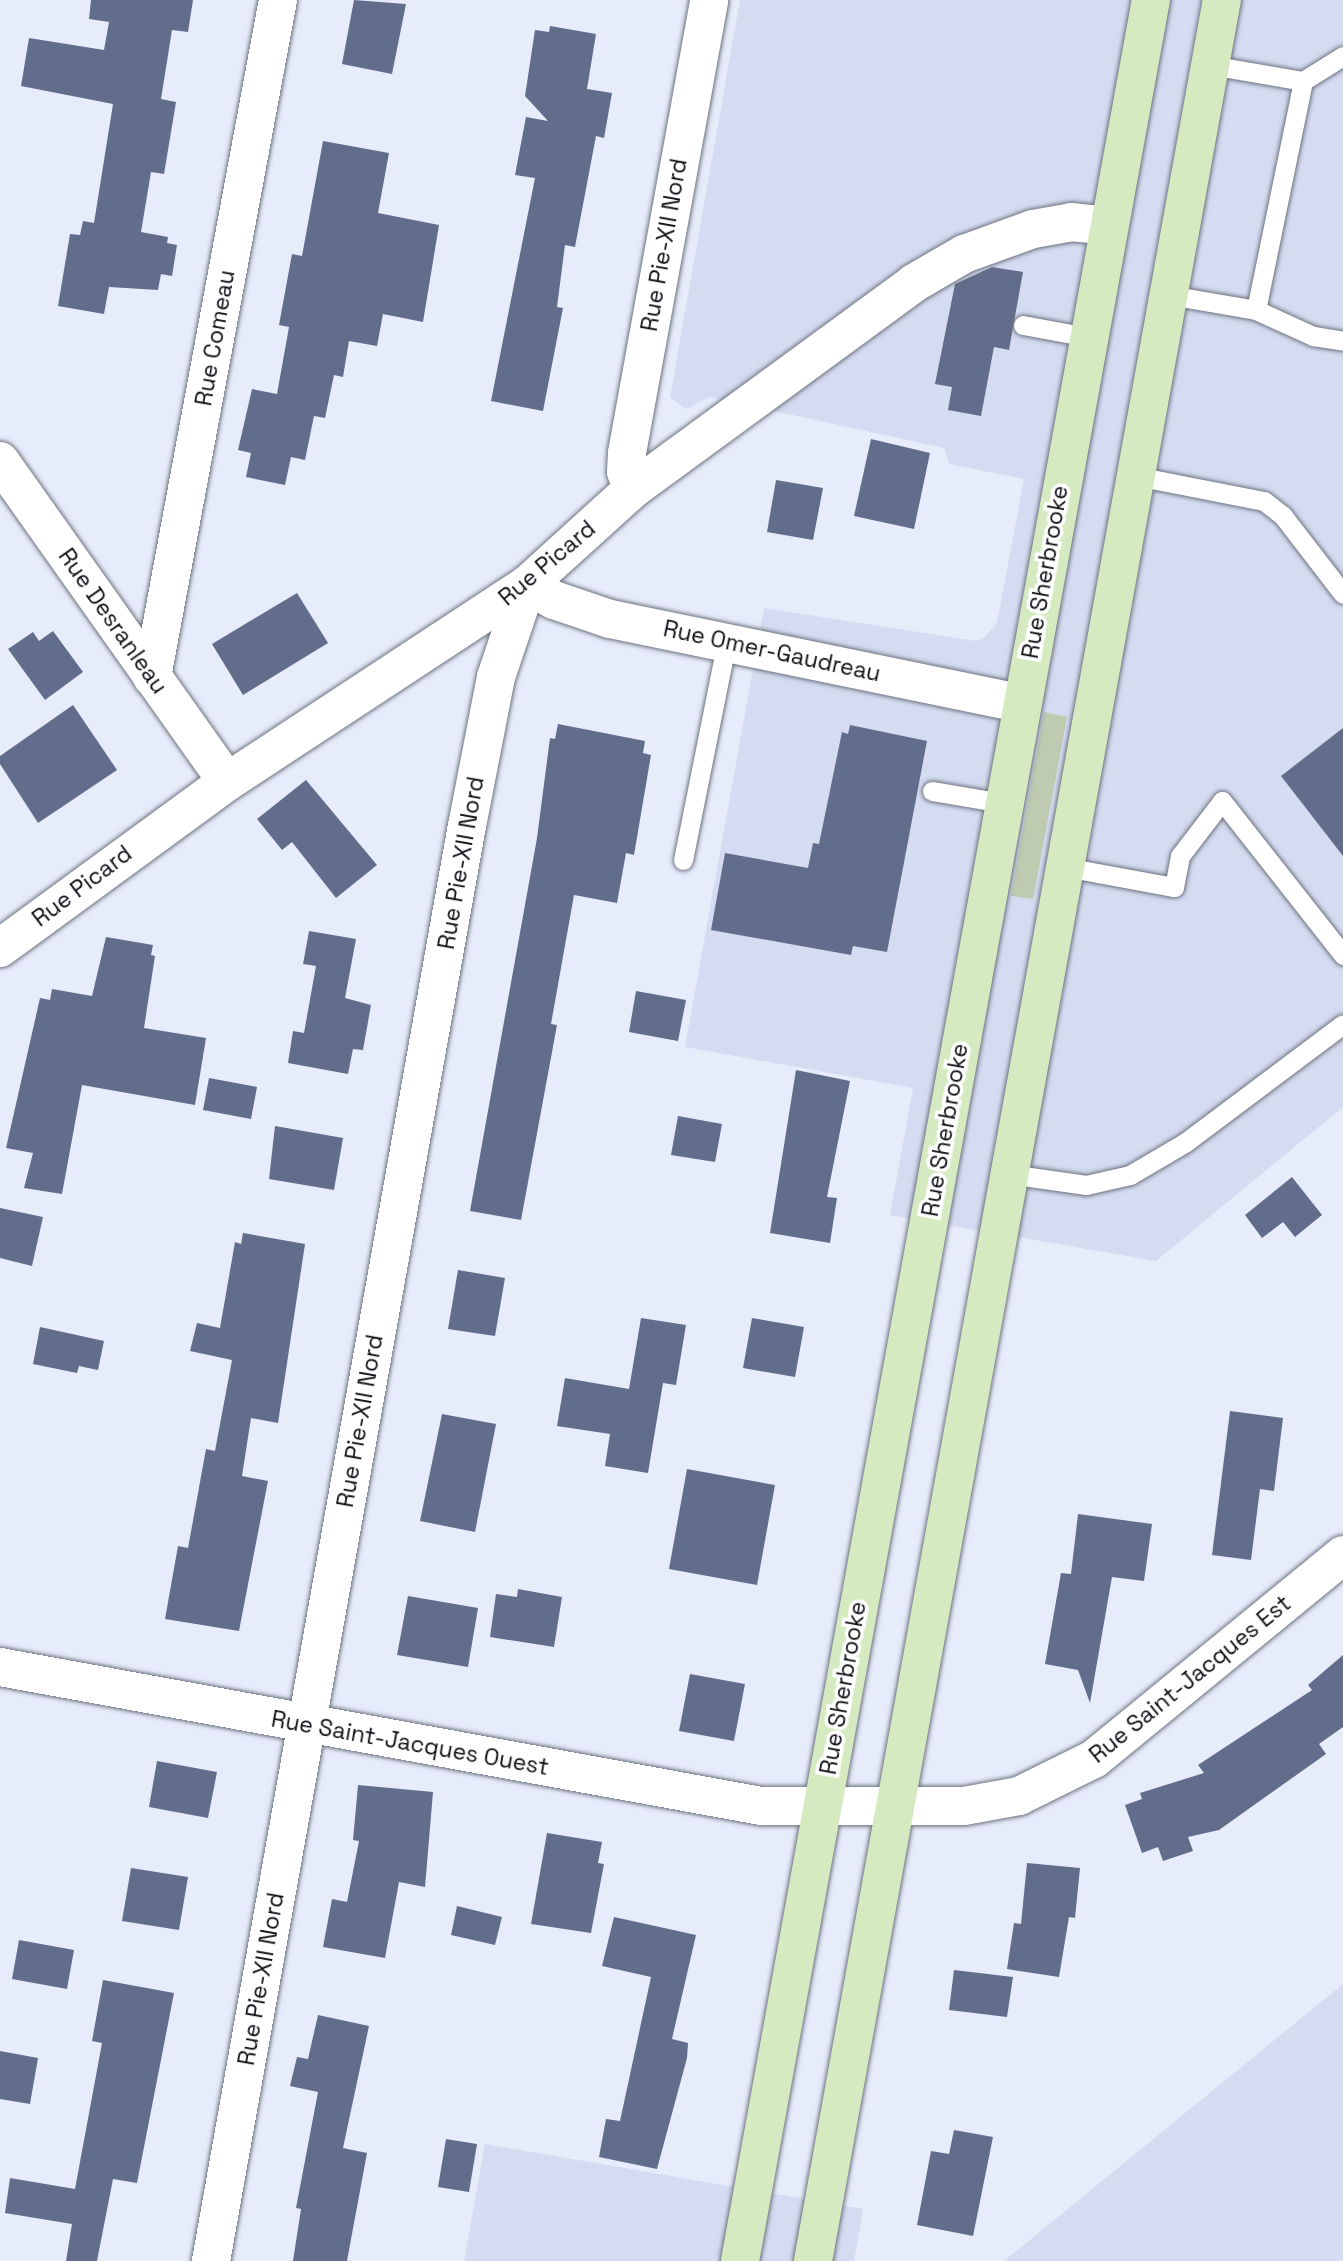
<!DOCTYPE html>
<style>
body{margin:0}
#map{position:relative;width:1343px;height:2261px;overflow:hidden;background:#e7ecfb;font-family:"Space Grotesk",sans-serif}
div>[style]{position:absolute}
.built>*{inset:0;background:#d5dcf1}
.green>*{inset:0;background:#becbb1}
.building>*{inset:0;background:#626d8b}
.roads{filter:drop-shadow(0 0 2px #6e7380) drop-shadow(0 0 2px #6e7380)}
.lane>*{height:19px;margin:-9.5px;padding:0 9.5px;transform-origin:9.5px;border-radius:9.5px;background:#fff}
.street>*{height:38px;margin:-19px;padding:0 19px;transform-origin:19px;border-radius:19px;background:#fff}
.primary>*{height:38px;margin:-19px;padding:0 19px;transform-origin:19px;border-radius:19px;background:#d6eac1}
span{translate:-50% -50%;white-space:nowrap;text-align:center;line-height:1.15;-webkit-text-stroke:7px #fff;paint-order:stroke}
.street-label{font-size:23px;color:#0c0e13}
</style>
<div id="map">
<div class="built">
<div style="clip-path:polygon(740px 0,1343px 0,1343px 1107px,1156px 1261px,890px 1215px,913px 1088px,685px 1047px,764px 608px,976px 641px,984px 638px,997px 623px,1024px 479px,949px 464px,944px 448px,710px 397px,686px 409px,670px 397px)"></div>
<div style="clip-path:polygon(1343px 1984px,1343px 2261px,1004px 2261px)"></div>
<div style="clip-path:polygon(485px 2144px,863px 2209px,854px 2261px,464px 2261px)"></div>
</div>
<div class="green">
<div style="clip-path:polygon(1044px 712px,1067px 717px,1033px 899px,1011px 896px)"></div>
</div>
<div class="building">
<div style="clip-path:polygon(91px 0,193px 0,188px 32px,172px 30px,161px 99px,176px 102px,164px 174px,151px 172px,141px 232px,168px 237px,167px 243px,177px 245px,172px 276px,161px 274px,158px 290px,109px 287px,104px 314px,58px 306px,70px 234px,80px 235px,83px 221px,94px 223px,113px 104px,21px 86px,29px 38px,104px 50px,109px 22px,89px 19px)"></div>
<div style="clip-path:polygon(354px 0,406px 4px,392px 74px,342px 64px)"></div>
<div style="clip-path:polygon(550px 26px,596px 34px,587px 89px,612px 93px,604px 138px,596px 136px,575px 247px,565px 245px,557px 307px,563px 308px,543px 411px,491px 401px,535px 178px,515px 175px,526px 117px,548px 121px,525px 96px,535px 30px,549px 32px)"></div>
<div style="clip-path:polygon(323px 141px,389px 153px,378px 213px,439px 225px,423px 322px,383px 314px,377px 346px,349px 341px,343px 377px,334px 375px,325px 418px,314px 416px,305px 460px,291px 457px,285px 485px,246px 477px,251px 453px,238px 450px,252px 389px,277px 394px,289px 327px,279px 325px,292px 254px,302px 256px)"></div>
<div style="clip-path:polygon(992px 267px,1023px 272px,1009px 350px,994px 347px,981px 416px,948px 410px,952px 387px,935px 384px,955px 284px)"></div>
<div style="clip-path:polygon(871px 439px,930px 453px,914px 529px,854px 516px)"></div>
<div style="clip-path:polygon(776px 480px,823px 488px,813px 540px,767px 532px)"></div>
<div style="clip-path:polygon(297px 593px,328px 643px,243px 695px,212px 644px)"></div>
<div style="clip-path:polygon(53px 631px,83px 672px,45px 700px,8px 649px,33px 632px,39px 641px)"></div>
<div style="clip-path:polygon(73px 705px,117px 770px,38px 823px,0 764px,0 756px)"></div>
<div style="clip-path:polygon(558px 724px,645px 741px,643px 753px,651px 755px,634px 855px,626px 853px,617px 903px,574px 895px,551px 1024px,557px 1025px,521px 1220px,470px 1211px,537px 838px,550px 738px,555px 739px)"></div>
<div style="clip-path:polygon(850px 725px,927px 741px,887px 952px,853px 946px,851px 955px,711px 930px,725px 853px,808px 868px,813px 843px,819px 844px,842px 732px,848px 734px)"></div>
<div style="clip-path:polygon(1343px 728px,1343px 856px,1281px 776px)"></div>
<div style="clip-path:polygon(306px 780px,377px 865px,336px 898px,292px 842px,282px 850px,257px 819px)"></div>
<div style="clip-path:polygon(309px 931px,356px 939px,345px 998px,371px 1005px,363px 1050px,353px 1049px,348px 1074px,288px 1063px,293px 1031px,304px 1033px,316px 966px,303px 964px)"></div>
<div style="clip-path:polygon(106px 937px,153px 945px,151px 955px,155px 956px,144px 1028px,206px 1038px,195px 1105px,82px 1085px,62px 1194px,24px 1188px,33px 1153px,6px 1148px,40px 998px,50px 1000px,52px 989px,92px 996px)"></div>
<div style="clip-path:polygon(636px 991px,686px 1000px,678px 1041px,629px 1032px)"></div>
<div style="clip-path:polygon(796px 1070px,850px 1081px,827px 1197px,837px 1198px,830px 1243px,770px 1233px)"></div>
<div style="clip-path:polygon(209px 1078px,257px 1087px,251px 1119px,203px 1110px)"></div>
<div style="clip-path:polygon(678px 1116px,722px 1124px,715px 1162px,671px 1155px)"></div>
<div style="clip-path:polygon(275px 1126px,343px 1138px,334px 1190px,269px 1179px)"></div>
<div style="clip-path:polygon(1292px 1177px,1322px 1215px,1295px 1237px,1283px 1222px,1262px 1238px,1245px 1215px)"></div>
<div style="clip-path:polygon(0 1208px,43px 1217px,32px 1266px,0 1258px)"></div>
<div style="clip-path:polygon(243px 1233px,305px 1244px,278px 1423px,251px 1418px,242px 1476px,268px 1481px,239px 1631px,165px 1619px,178px 1546px,188px 1548px,206px 1449px,215px 1451px,232px 1360px,190px 1351px,197px 1323px,220px 1328px,235px 1242px,241px 1244px)"></div>
<div style="clip-path:polygon(458px 1270px,505px 1278px,495px 1336px,448px 1329px)"></div>
<div style="clip-path:polygon(641px 1318px,686px 1325px,676px 1385px,663px 1383px,648px 1473px,605px 1466px,610px 1434px,557px 1426px,565px 1378px,629px 1389px)"></div>
<div style="clip-path:polygon(752px 1318px,804px 1327px,795px 1377px,743px 1368px)"></div>
<div style="clip-path:polygon(40px 1327px,104px 1341px,98px 1370px,79px 1366px,77px 1373px,33px 1364px)"></div>
<div style="clip-path:polygon(1230px 1411px,1283px 1418px,1274px 1491px,1260px 1489px,1251px 1560px,1212px 1555px)"></div>
<div style="clip-path:polygon(442px 1414px,496px 1424px,475px 1532px,420px 1521px)"></div>
<div style="clip-path:polygon(687px 1469px,775px 1485px,757px 1585px,669px 1569px)"></div>
<div style="clip-path:polygon(1078px 1514px,1152px 1524px,1144px 1581px,1112px 1577px,1090px 1703px,1078px 1670px,1045px 1664px,1061px 1573px,1071px 1574px)"></div>
<div style="clip-path:polygon(518px 1589px,562px 1597px,554px 1647px,490px 1637px,496px 1594px,517px 1597px)"></div>
<div style="clip-path:polygon(408px 1596px,478px 1608px,468px 1667px,397px 1655px)"></div>
<div style="clip-path:polygon(1343px 1655px,1343px 1727px,1319px 1744px,1326px 1754px,1219px 1830px,1188px 1837px,1193px 1851px,1163px 1861px,1158px 1847px,1142px 1853px,1125px 1805px,1142px 1799px,1140px 1793px,1204px 1773px,1198px 1765px,1312px 1690px,1308px 1685px)"></div>
<div style="clip-path:polygon(690px 1674px,745px 1684px,734px 1741px,679px 1731px)"></div>
<div style="clip-path:polygon(157px 1761px,217px 1772px,208px 1818px,149px 1807px)"></div>
<div style="clip-path:polygon(358px 1785px,433px 1792px,425px 1887px,399px 1882px,385px 1958px,323px 1947px,332px 1899px,347px 1902px,359px 1841px,353px 1840px)"></div>
<div style="clip-path:polygon(547px 1833px,602px 1842px,598px 1863px,604px 1864px,591px 1933px,531px 1924px)"></div>
<div style="clip-path:polygon(1027px 1863px,1080px 1868px,1075px 1918px,1069px 1917px,1059px 1977px,1007px 1969px,1014px 1923px,1021px 1924px)"></div>
<div style="clip-path:polygon(131px 1868px,188px 1877px,179px 1930px,122px 1921px)"></div>
<div style="clip-path:polygon(457px 1906px,502px 1917px,495px 1945px,451px 1935px)"></div>
<div style="clip-path:polygon(614px 1917px,696px 1935px,672px 2039px,688px 2043px,687px 2058px,657px 2169px,599px 2157px,606px 2119px,620px 2121px,651px 1977px,602px 1966px)"></div>
<div style="clip-path:polygon(19px 1940px,74px 1950px,67px 1989px,12px 1979px)"></div>
<div style="clip-path:polygon(954px 1970px,1013px 1977px,1007px 2017px,949px 2010px)"></div>
<div style="clip-path:polygon(103px 1980px,174px 1993px,137px 2183px,113px 2179px,97px 2261px,66px 2261px,72px 2224px,5px 2213px,10px 2178px,75px 2189px,102px 2043px,92px 2041px)"></div>
<div style="clip-path:polygon(318px 2015px,369px 2026px,343px 2148px,367px 2153px,347px 2261px,293px 2261px,301px 2209px,296px 2208px,318px 2092px,290px 2086px,297px 2057px,308px 2059px)"></div>
<div style="clip-path:polygon(0 2051px,38px 2058px,30px 2104px,0 2099px)"></div>
<div style="clip-path:polygon(954px 2130px,993px 2137px,973px 2236px,917px 2225px,931px 2151px,949px 2154px)"></div>
<div style="clip-path:polygon(446px 2139px,477px 2144px,469px 2192px,438px 2187px)"></div>
</div>
<div class="roads">
<div class="lane">
<div style="left:1303px;top:81px;width:47px;rotate:-32deg"></div>
<div style="left:1169px;top:295px;width:88px;rotate:9.8deg"></div>
<div style="left:1256px;top:310px;width:234px;rotate:-78.4deg"></div>
<div style="left:1303px;top:81px;width:94px;rotate:-170.2deg"></div>
<div style="left:1256px;top:310px;width:63px;rotate:24.5deg"></div>
<div style="left:1313px;top:336px;width:30px;rotate:9deg"></div>
<div style="left:1023px;top:325px;width:66px;rotate:10.5deg"></div>
<div style="left:1136px;top:476px;width:130px;rotate:11.1deg"></div>
<div style="left:1264px;top:501px;width:24px;rotate:38deg"></div>
<div style="left:1283px;top:516px;width:98px;rotate:52.4deg"></div>
<div style="left:932px;top:791px;width:72px;rotate:9.6deg"></div>
<div style="left:683px;top:860px;width:224px;rotate:-78.7deg"></div>
<div style="left:1065px;top:867px;width:111px;rotate:10.4deg"></div>
<div style="left:1174px;top:887px;width:32px;rotate:-79deg"></div>
<div style="left:1180px;top:856px;width:69px;rotate:-52.6deg"></div>
<div style="left:1222px;top:801px;width:196px;rotate:51.8deg"></div>
<div style="left:1009px;top:1174px;width:78px;rotate:8.1deg"></div>
<div style="left:1086px;top:1185px;width:45px;rotate:-12.8deg"></div>
<div style="left:1130px;top:1175px;width:65px;rotate:-30.5deg"></div>
<div style="left:1186px;top:1142px;width:196px;rotate:-36.9deg"></div>
</div>
<div class="street">
<div style="left:0;top:461px;width:393px;rotate:54.7deg"></div>
<div style="left:633px;top:489px;width:18px;rotate:-112deg"></div>
<div style="left:626px;top:472px;width:19px;rotate:-87deg"></div>
<div style="left:627px;top:453px;width:460px;rotate:-79.7deg"></div>
<div style="left:527px;top:585px;width:31px;rotate:29deg"></div>
<div style="left:554px;top:600px;width:59px;rotate:18.7deg"></div>
<div style="left:610px;top:619px;width:419px;rotate:11.6deg"></div>
<div style="left:152px;top:677px;width:689px;rotate:-79.46deg"></div>
<div style="left:0;top:948px;width:281px;rotate:-36.2deg"></div>
<div style="left:227px;top:782px;width:359px;rotate:-33.3deg"></div>
<div style="left:527px;top:585px;width:143px;rotate:-42.2deg"></div>
<div style="left:633px;top:489px;width:348px;rotate:-36.2deg"></div>
<div style="left:914px;top:283px;width:58px;rotate:-30.1deg"></div>
<div style="left:964px;top:254px;width:73px;rotate:-19.9deg"></div>
<div style="left:1033px;top:229px;width:39px;rotate:-10deg"></div>
<div style="left:1071px;top:222px;width:38px;rotate:6deg"></div>
<div style="left:0;top:1667px;width:774px;rotate:10.35deg"></div>
<div style="left:761px;top:1806px;width:203px"></div>
<div style="left:964px;top:1806px;width:56px;rotate:-10.3deg"></div>
<div style="left:1019px;top:1796px;width:84px;rotate:-26.3deg"></div>
<div style="left:1094px;top:1759px;width:322px;rotate:-39.3deg"></div>
<div style="left:211px;top:2261px;width:1458px;rotate:-79.89deg"></div>
<div style="left:467px;top:826px;width:152px;rotate:-79deg"></div>
<div style="left:496px;top:677px;width:97px;rotate:-71.4deg"></div>
</div>
<div class="primary">
<div style="left:740px;top:2261px;width:2298px;rotate:-79.7deg"></div>
<div style="left:813px;top:2261px;width:2298px;rotate:-79.75deg"></div>
</div>
</div>
<div class="street-label">
<span style="left:664px;top:245px;rotate:-80deg">Rue Pie-XII Nord</span>
<span style="left:215px;top:338px;rotate:-80deg">Rue Comeau</span>
<span style="left:547px;top:563px;rotate:-40deg">Rue Picard</span>
<span style="left:1045px;top:572px;rotate:-80deg">Rue Sherbrooke</span>
<span style="left:113px;top:621px;rotate:55deg">Rue Desranleau</span>
<span style="left:772px;top:651px;rotate:12deg">Rue Omer-Gaudreau</span>
<span style="left:461px;top:863px;rotate:-80deg">Rue Pie-XII Nord</span>
<span style="left:82px;top:886px;rotate:-37deg">Rue Picard</span>
<span style="left:945px;top:1130px;rotate:-80deg">Rue Sherbrooke</span>
<span style="left:360px;top:1421px;rotate:-80deg">Rue Pie-XII Nord</span>
<span style="left:1190px;top:1679px;rotate:-39deg">Rue Saint-Jacques Est</span>
<span style="left:843px;top:1688px;rotate:-80deg">Rue Sherbrooke</span>
<span style="left:410px;top:1743px;rotate:10deg">Rue Saint-Jacques Ouest</span>
<span style="left:261px;top:1979px;rotate:-80deg">Rue Pie-XII Nord</span>
</div>
</div>
